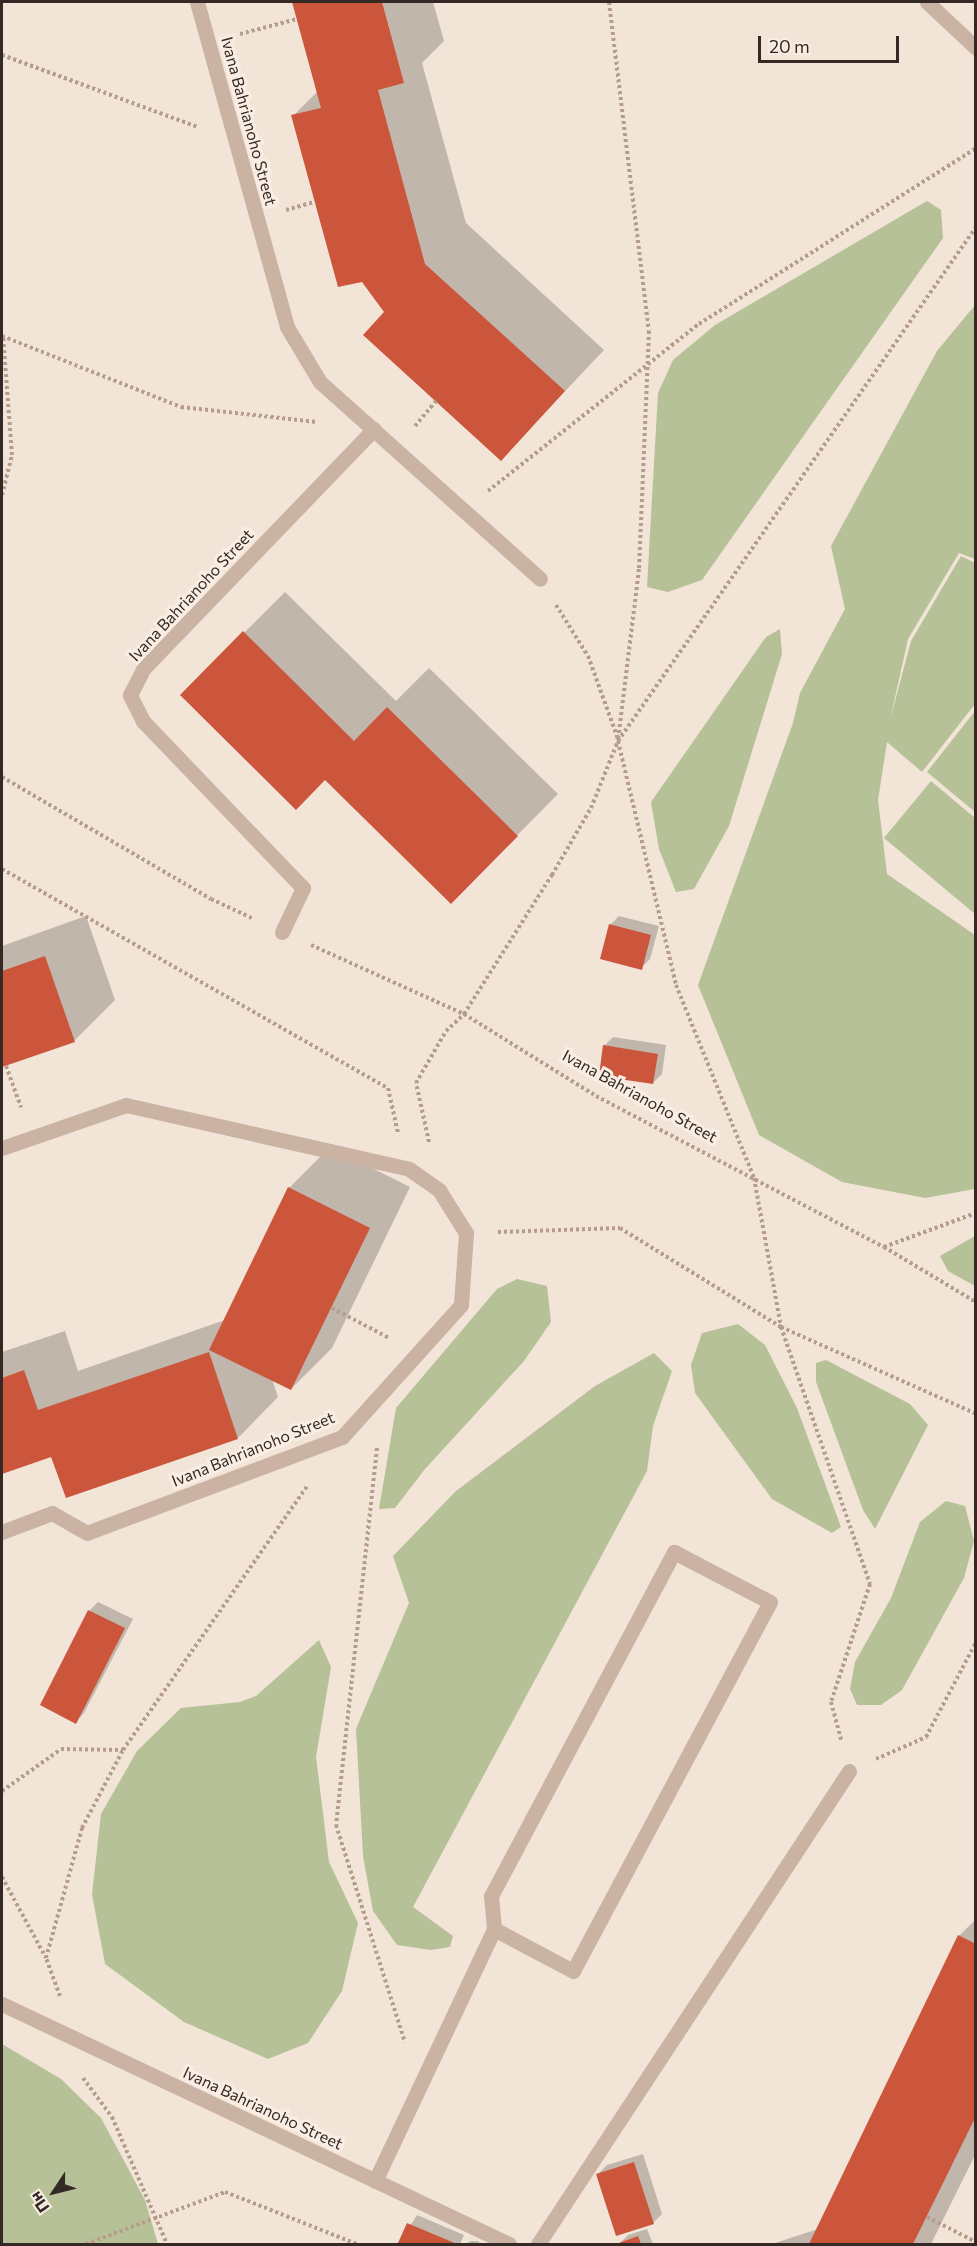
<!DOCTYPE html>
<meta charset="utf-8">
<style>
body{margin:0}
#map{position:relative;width:977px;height:2246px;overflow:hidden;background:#f2e4d7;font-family:Commissioner,sans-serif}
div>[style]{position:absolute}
.green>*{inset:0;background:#b6c197}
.shadow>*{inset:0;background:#0003}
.building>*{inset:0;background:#cb563c}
.path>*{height:4px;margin-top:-2px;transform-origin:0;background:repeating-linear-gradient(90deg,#b69c8d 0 3px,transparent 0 6px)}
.minor>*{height:15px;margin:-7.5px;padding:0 7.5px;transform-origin:7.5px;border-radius:7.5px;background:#cab3a3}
span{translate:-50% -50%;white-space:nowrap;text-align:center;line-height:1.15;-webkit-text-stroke:6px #faeee4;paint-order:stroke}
.street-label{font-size:16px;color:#352925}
.frame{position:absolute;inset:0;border:3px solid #352925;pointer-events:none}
.north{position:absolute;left:24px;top:2162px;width:60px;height:60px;-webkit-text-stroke:4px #faeee4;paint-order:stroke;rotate:235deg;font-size:16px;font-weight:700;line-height:24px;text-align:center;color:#352925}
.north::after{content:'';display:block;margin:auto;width:21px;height:27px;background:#352925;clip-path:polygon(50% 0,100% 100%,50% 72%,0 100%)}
.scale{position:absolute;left:758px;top:36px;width:141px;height:27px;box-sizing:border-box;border:3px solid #352925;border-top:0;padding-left:8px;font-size:18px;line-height:21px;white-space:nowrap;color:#352925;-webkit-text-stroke:4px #faeee4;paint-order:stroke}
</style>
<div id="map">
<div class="green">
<div style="clip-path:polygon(927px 201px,941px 210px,943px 238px,702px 580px,668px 592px,647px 587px,658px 393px,673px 360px,715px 325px)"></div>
<div style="clip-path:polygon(975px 305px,975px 559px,959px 553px,908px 639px,890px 720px,911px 641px,961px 556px,975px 563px,975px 704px,922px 772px,887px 742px,878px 800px,887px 874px,975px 935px,975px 1189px,925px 1198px,842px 1182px,759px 1135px,698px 985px,793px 723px,800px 693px,845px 609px,831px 546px,937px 351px)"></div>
<div style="clip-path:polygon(780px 629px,782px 654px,729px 826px,694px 889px,676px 892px,659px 849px,651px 802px,766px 637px)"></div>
<div style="clip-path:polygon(975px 711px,975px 812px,927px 772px)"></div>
<div style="clip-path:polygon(931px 781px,975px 818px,975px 914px,884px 838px)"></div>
<div style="clip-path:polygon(975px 1236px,975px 1286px,948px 1271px,940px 1256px)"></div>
<div style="clip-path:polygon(517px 1279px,547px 1286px,551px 1322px,524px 1361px,425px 1469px,395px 1508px,379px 1509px,396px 1408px,497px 1289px)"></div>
<div style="clip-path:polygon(738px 1324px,765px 1345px,797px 1408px,841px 1527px,832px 1533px,772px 1499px,695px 1393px,691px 1365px,702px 1333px)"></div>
<div style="clip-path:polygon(654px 1353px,672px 1371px,653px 1426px,647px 1471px,413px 1907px,453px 1936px,450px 1947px,431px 1950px,397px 1945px,373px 1911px,363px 1856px,356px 1729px,409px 1603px,393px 1556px,456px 1491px,595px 1386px)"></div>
<div style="clip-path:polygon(826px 1360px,910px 1404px,928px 1425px,875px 1529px,863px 1510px,816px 1382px,816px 1363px)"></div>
<div style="clip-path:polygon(946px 1501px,965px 1506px,974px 1541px,964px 1578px,902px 1690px,881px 1705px,857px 1705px,850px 1689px,855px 1662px,891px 1598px,920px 1522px)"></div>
<div style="clip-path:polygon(319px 1640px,331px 1667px,316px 1757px,329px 1862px,358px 1923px,342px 1991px,308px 2043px,268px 2059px,184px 2022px,105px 1964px,92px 1894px,101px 1814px,137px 1751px,181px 1708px,240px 1702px,256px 1696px)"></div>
<div style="clip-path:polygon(2px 2044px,61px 2079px,101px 2118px,145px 2200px,158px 2244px,2px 2244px)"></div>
</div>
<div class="shadow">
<div style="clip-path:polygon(294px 2px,433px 2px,444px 41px,422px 63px,466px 223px,604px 350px,501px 459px,386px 313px,293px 116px,318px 91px)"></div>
<div style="clip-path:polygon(285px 592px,396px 701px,429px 668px,558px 794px,451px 902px,326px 778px,182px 695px)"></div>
<div style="clip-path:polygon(86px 916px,115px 1000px,74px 1041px,2px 1066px,2px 946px)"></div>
<div style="clip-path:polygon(619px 916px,659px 926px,650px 959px,641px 968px,610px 925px)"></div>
<div style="clip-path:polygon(613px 1037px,666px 1045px,662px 1074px,653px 1083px,604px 1046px)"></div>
<div style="clip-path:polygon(330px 1147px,410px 1187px,332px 1348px,291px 1389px,272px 1379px,278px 1397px,238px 1438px,67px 1496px,52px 1455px,2px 1473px,2px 1352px,65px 1331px,78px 1371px,225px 1320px,289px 1188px)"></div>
<div style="clip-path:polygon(98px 1602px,133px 1619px,84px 1713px,76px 1722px,42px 1704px,90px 1610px)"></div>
<div style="clip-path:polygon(976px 1919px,976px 2153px,931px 2244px,772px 2244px,818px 2229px,959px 1936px)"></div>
<div style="clip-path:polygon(643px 2154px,662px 2214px,653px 2223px,598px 2174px,607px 2165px)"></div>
<div style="clip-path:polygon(417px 2215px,464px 2235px,460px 2244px,393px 2244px,400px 2242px)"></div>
<div style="clip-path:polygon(647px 2229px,653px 2244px,619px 2244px,628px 2235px)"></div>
<div style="clip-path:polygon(470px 2241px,478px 2241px,481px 2244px,467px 2244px)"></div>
</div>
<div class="building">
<div style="clip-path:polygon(292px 2px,382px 2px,404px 83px,378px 90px,425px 264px,565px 391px,501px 461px,363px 335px,384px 312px,362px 282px,338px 287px,291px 115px,321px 108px)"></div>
<div style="clip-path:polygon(243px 631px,354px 741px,387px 707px,518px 836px,451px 904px,325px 780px,296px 810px,180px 695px)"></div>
<div style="clip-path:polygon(609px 924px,651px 935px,642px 970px,600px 959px)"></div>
<div style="clip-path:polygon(45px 956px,75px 1042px,2px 1067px,2px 971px)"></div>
<div style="clip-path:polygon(603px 1045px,658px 1054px,653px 1084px,599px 1076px)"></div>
<div style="clip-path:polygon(288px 1187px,370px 1228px,291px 1390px,209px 1350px)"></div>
<div style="clip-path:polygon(209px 1352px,238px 1439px,66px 1498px,51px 1457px,2px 1474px,2px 1378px,24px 1370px,38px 1410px)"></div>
<div style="clip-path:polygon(88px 1610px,125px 1628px,76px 1724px,40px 1705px)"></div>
<div style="clip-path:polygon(958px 1935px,976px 1944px,976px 2116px,913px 2244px,809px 2244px)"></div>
<div style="clip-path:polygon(634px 2162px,654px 2224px,616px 2236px,596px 2174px)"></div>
<div style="clip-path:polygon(407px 2223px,457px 2244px,398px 2243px)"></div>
<div style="clip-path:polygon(638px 2236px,641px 2244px,616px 2244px)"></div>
</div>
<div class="path">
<div style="left:609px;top:2px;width:331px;rotate:83.1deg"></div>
<div style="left:649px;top:331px;width:238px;rotate:92.4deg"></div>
<div style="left:639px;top:569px;width:173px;rotate:97deg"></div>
<div style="left:618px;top:741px;width:251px;rotate:76.6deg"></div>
<div style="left:676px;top:985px;width:208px;rotate:68deg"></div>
<div style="left:754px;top:1178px;width:151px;rotate:79.7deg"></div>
<div style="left:781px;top:1327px;width:272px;rotate:70.9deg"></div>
<div style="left:870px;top:1584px;width:124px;rotate:108.3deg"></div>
<div style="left:831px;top:1702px;width:39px;rotate:75deg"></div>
<div style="left:240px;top:34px;width:59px;rotate:-14.7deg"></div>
<div style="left:2px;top:55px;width:209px;rotate:20.2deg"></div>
<div style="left:286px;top:210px;width:29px;rotate:-16deg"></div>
<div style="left:2px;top:336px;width:193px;rotate:21.6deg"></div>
<div style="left:181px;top:407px;width:136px;rotate:6.3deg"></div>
<div style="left:415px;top:426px;width:33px;rotate:-50deg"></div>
<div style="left:488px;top:491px;width:269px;rotate:-38.4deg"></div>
<div style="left:699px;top:324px;width:328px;rotate:-32.4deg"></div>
<div style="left:2px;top:495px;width:41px;rotate:-76deg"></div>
<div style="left:12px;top:455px;width:119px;rotate:-94.3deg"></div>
<div style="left:556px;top:605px;width:60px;rotate:57.9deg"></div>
<div style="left:588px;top:656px;width:88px;rotate:70.1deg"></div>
<div style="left:2px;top:777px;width:242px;rotate:30.3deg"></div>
<div style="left:211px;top:899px;width:45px;rotate:24.9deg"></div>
<div style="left:2px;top:869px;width:444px;rotate:29.6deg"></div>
<div style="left:388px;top:1088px;width:46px;rotate:77.5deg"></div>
<div style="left:311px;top:945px;width:168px;rotate:24.3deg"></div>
<div style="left:464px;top:1014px;width:155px;rotate:31.8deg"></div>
<div style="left:596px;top:1096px;width:325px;rotate:27.7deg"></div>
<div style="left:884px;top:1247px;width:107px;rotate:30.9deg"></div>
<div style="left:6px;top:1066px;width:44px;rotate:69.9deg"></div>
<div style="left:429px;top:1142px;width:60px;rotate:-102.4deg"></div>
<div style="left:416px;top:1083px;width:60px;rotate:-60deg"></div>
<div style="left:446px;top:1031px;width:25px;rotate:-43deg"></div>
<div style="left:464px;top:1014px;width:165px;rotate:-57.7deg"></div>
<div style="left:552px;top:875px;width:78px;rotate:-59.8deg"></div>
<div style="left:591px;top:808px;width:72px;rotate:-68.1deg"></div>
<div style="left:618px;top:741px;width:626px;rotate:-55.14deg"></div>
<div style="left:498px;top:1232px;width:122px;rotate:-1.9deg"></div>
<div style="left:620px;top:1228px;width:189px;rotate:31.6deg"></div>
<div style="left:781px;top:1327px;width:214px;rotate:24deg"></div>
<div style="left:884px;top:1247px;width:98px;rotate:-20.3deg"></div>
<div style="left:332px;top:1308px;width:64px;rotate:27.8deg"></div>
<div style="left:377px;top:1448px;width:379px;rotate:96.2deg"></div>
<div style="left:336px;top:1825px;width:228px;rotate:72.4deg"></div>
<div style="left:876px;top:1759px;width:55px;rotate:-23.7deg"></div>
<div style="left:926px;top:1737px;width:107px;rotate:-62.2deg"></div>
<div style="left:2px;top:1791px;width:72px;rotate:-35.4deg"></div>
<div style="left:61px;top:1749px;width:62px;rotate:0.9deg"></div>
<div style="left:123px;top:1750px;width:323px;rotate:-55.1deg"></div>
<div style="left:2px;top:1877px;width:92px;rotate:61.5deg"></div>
<div style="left:60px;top:1996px;width:40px;rotate:-110.2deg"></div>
<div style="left:46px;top:1958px;width:135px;rotate:-74.5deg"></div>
<div style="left:82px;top:1828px;width:88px;rotate:-62.3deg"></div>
<div style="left:83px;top:2078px;width:49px;rotate:53.4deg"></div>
<div style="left:112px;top:2117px;width:138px;rotate:66.6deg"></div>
<div style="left:927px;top:2217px;width:55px;rotate:27deg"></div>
<div style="left:86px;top:2244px;width:148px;rotate:-20.5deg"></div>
<div style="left:225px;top:2192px;width:142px;rotate:21.5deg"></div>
</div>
<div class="minor">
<div style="left:197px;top:2px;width:337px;rotate:74.5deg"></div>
<div style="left:287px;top:327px;width:64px;rotate:59deg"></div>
<div style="left:320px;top:382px;width:295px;rotate:41.8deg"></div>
<div style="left:927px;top:2px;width:67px;rotate:43.2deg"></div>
<div style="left:282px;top:932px;width:49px;rotate:-64.5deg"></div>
<div style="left:303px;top:888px;width:231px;rotate:-133.8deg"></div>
<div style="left:143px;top:721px;width:29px;rotate:-117deg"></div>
<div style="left:130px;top:695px;width:29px;rotate:-63deg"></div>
<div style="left:143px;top:669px;width:333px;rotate:-46.1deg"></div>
<div style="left:2px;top:1148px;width:131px;rotate:-19.1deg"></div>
<div style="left:126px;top:1105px;width:290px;rotate:12.7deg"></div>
<div style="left:409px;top:1169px;width:37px;rotate:35deg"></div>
<div style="left:439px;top:1190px;width:51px;rotate:57.9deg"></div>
<div style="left:466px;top:1233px;width:72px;rotate:94deg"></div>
<div style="left:461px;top:1305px;width:178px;rotate:132deg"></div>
<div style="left:342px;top:1437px;width:272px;rotate:159.4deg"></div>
<div style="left:87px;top:1533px;width:40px;rotate:-150.3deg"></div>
<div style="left:52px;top:1513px;width:53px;rotate:159.2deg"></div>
<div style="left:2px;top:2004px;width:561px;rotate:25.33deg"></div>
<div style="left:375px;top:2181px;width:279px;rotate:-64.7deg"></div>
<div style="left:494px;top:1929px;width:33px;rotate:-95deg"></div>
<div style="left:491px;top:1896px;width:390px;rotate:-62deg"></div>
<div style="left:674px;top:1552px;width:108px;rotate:27.5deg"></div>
<div style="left:770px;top:1602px;width:418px;rotate:118.1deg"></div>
<div style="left:573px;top:1971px;width:89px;rotate:-152deg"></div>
<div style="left:538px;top:2244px;width:566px;rotate:-56.67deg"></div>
</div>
<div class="street-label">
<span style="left:249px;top:121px;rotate:75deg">Ivana Bahrianoho Street</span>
<span style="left:191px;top:595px;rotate:-47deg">Ivana Bahrianoho Street</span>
<span style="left:640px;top:1096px;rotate:29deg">Ivana Bahrianoho Street</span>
<span style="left:253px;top:1449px;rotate:-22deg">Ivana Bahrianoho Street</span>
<span style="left:263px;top:2108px;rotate:25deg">Ivana Bahrianoho Street</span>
</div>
<div class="frame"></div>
<div class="north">Пн</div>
<div class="scale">20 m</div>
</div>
